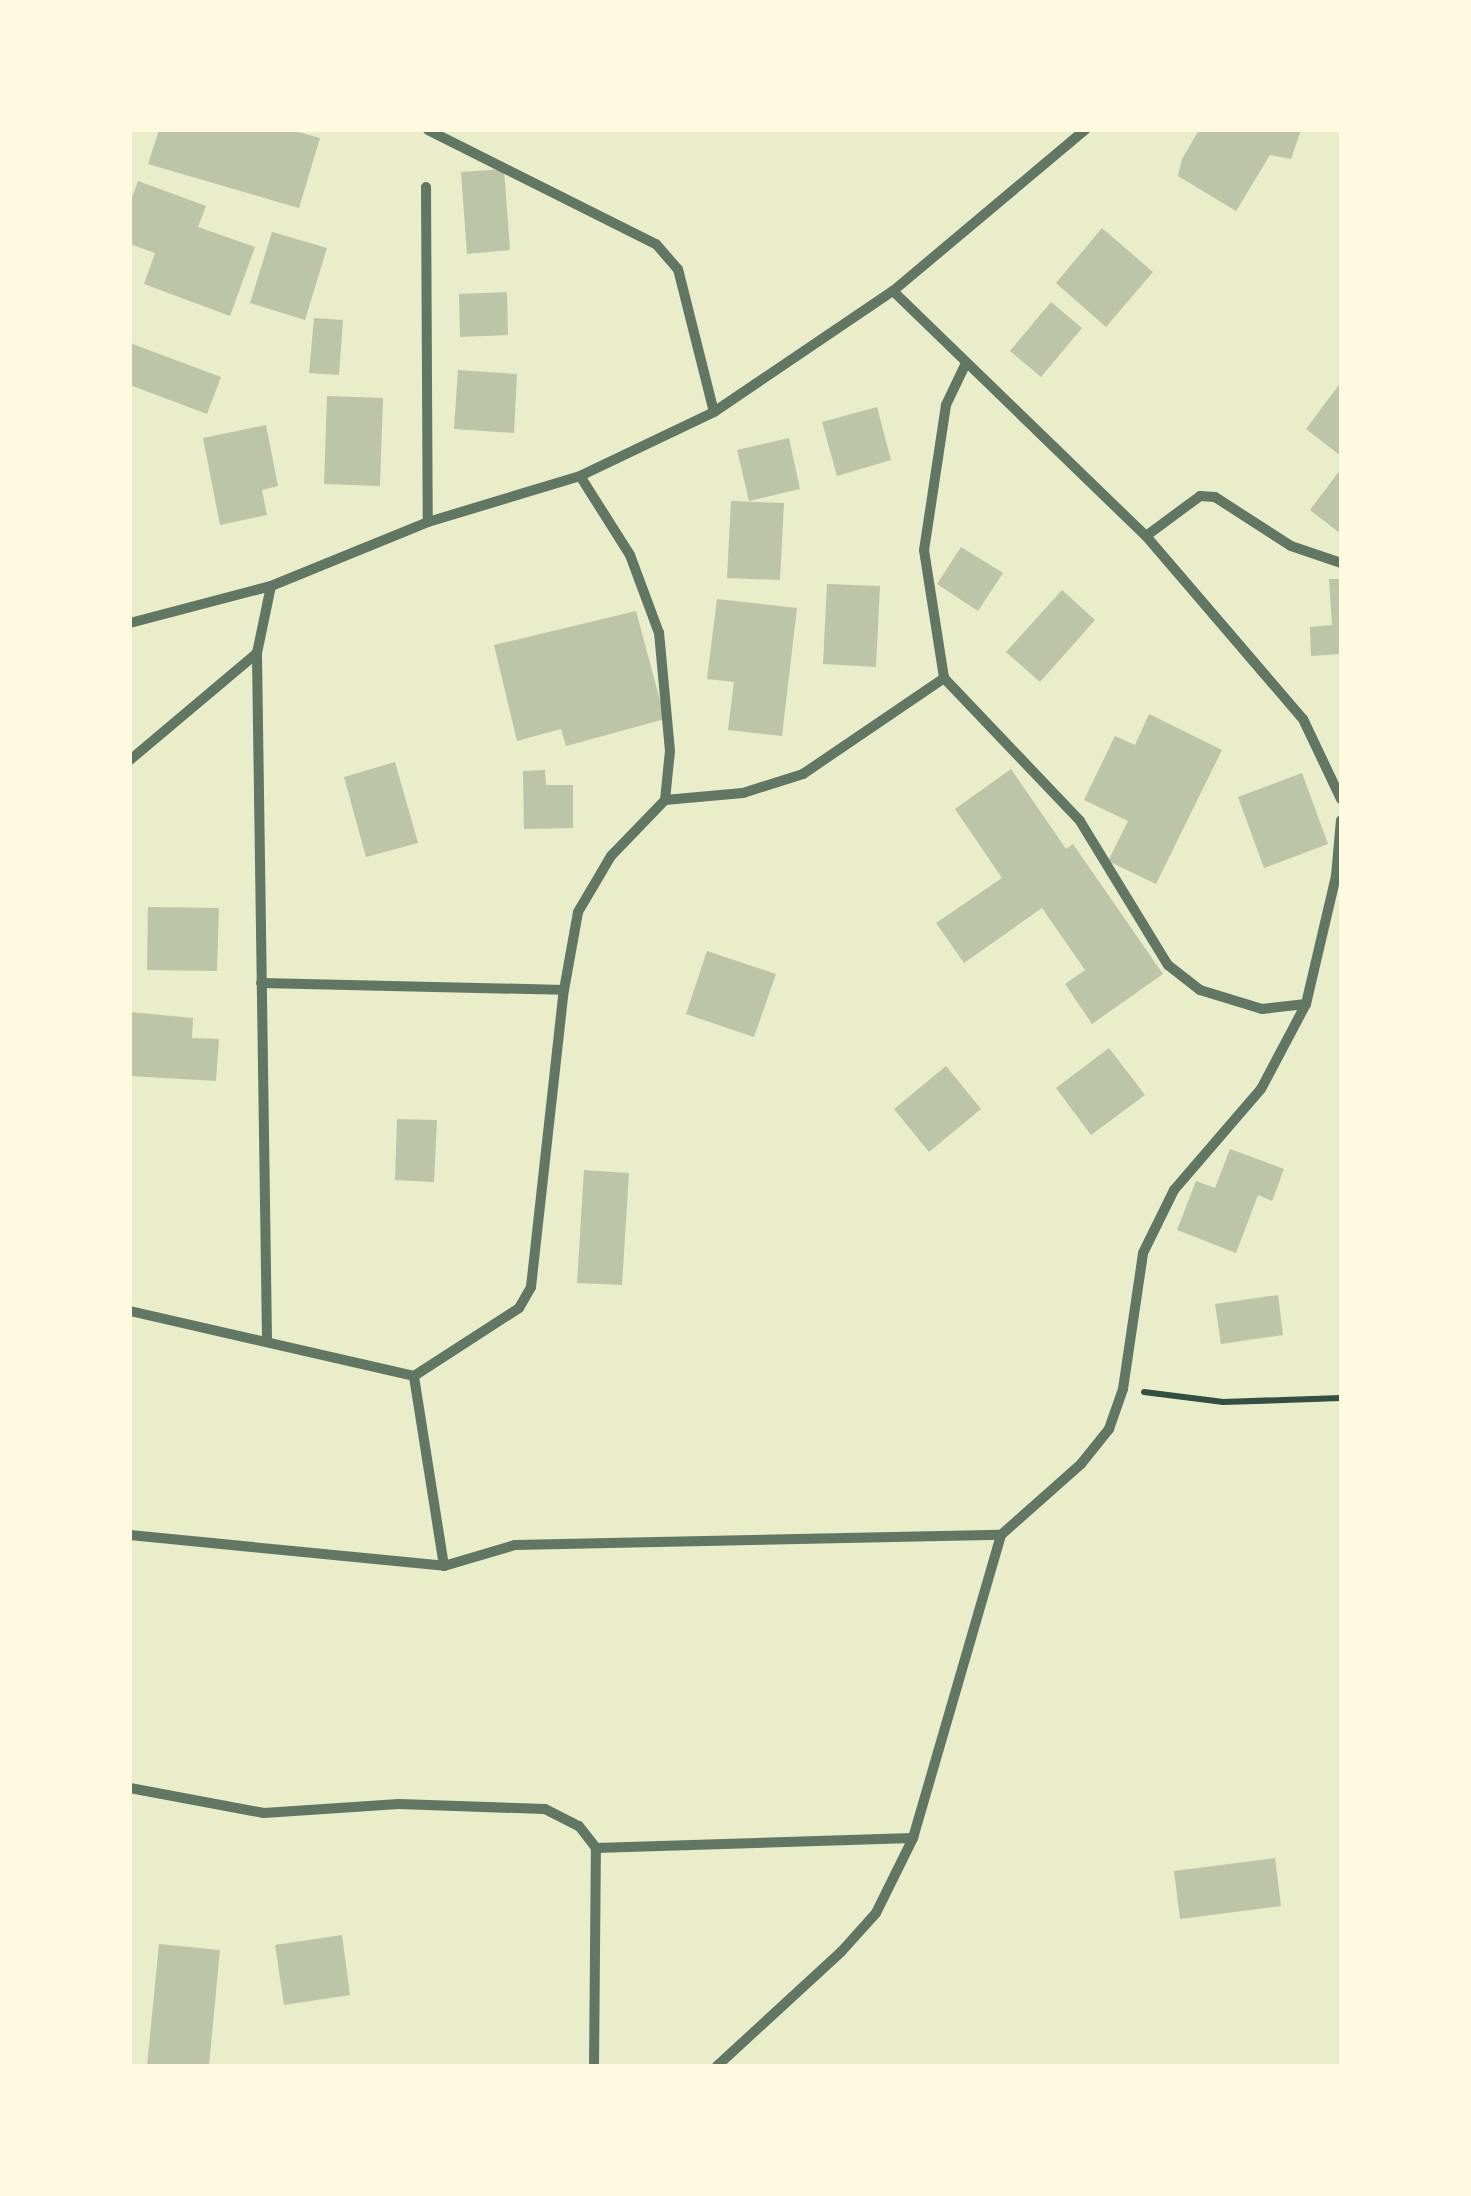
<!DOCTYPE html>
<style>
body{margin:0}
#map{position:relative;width:1471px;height:2196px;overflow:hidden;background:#e9edc9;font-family:"Open Sans",sans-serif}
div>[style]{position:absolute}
.building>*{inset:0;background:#bcc5a7}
.path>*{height:6px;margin:-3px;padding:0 3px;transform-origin:3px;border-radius:3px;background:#344e41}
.minor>*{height:10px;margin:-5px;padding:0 5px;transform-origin:5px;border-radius:5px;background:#617663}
span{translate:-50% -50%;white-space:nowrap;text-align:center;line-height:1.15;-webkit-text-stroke:10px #fefae0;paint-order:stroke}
.frame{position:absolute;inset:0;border:132px solid #fefae0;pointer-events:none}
</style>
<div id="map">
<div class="building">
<div style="clip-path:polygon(159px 130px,291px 130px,320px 138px,299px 208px,148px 164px)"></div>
<div style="clip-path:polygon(1199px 130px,1301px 130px,1291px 159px,1270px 155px,1236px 211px,1178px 176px,1182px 159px)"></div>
<div style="clip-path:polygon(504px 169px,510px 250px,467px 254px,461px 172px)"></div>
<div style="clip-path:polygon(138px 181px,206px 206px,198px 227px,255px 247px,230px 316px,144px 284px,155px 253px,130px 244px,130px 203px)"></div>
<div style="clip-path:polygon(1102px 228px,1153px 272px,1106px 327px,1056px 283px)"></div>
<div style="clip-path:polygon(272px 232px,327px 248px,305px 320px,250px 303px)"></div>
<div style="clip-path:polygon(507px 292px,508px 335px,460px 337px,459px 294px)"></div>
<div style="clip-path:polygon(1051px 302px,1082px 328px,1041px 377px,1010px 351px)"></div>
<div style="clip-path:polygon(314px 318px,343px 320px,339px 375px,309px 373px)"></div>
<div style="clip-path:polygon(130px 343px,221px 377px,207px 414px,130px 385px)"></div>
<div style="clip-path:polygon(458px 370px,517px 374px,514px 433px,454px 429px)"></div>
<div style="clip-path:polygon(1341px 382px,1341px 456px,1306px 429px)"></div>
<div style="clip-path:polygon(327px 396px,383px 398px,380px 486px,324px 484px)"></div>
<div style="clip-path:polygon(877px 407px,891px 460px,837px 476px,822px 422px)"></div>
<div style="clip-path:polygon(266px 425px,278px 486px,262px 490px,267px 515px,220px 525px,203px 438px)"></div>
<div style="clip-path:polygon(789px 438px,800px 489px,749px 501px,737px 450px)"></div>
<div style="clip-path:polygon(1341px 469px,1341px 534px,1310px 510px)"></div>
<div style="clip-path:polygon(731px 501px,784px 503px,780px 580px,727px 578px)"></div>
<div style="clip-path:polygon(961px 547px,1003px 573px,978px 611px,937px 584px)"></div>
<div style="clip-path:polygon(1329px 579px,1341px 579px,1341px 654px,1311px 656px,1310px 627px,1332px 625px)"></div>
<div style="clip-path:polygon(827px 584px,880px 586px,876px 667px,823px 664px)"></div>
<div style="clip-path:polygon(1062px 590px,1095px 620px,1040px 682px,1006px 652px)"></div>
<div style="clip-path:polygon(717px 599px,797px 608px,782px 736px,728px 730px,734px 682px,707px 679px)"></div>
<div style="clip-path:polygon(636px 611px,665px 719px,566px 746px,561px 729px,517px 741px,494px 645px)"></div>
<div style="clip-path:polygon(1149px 714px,1222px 750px,1156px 884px,1108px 861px,1128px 821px,1084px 800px,1115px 736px,1135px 745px)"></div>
<div style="clip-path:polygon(395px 762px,418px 843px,366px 857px,344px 777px)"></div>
<div style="clip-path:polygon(1011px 769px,1066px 849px,1073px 844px,1163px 974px,1092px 1024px,1065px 984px,1085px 970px,1042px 908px,964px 963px,936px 923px,1002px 878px,955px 809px)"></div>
<div style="clip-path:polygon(545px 770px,546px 785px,573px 785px,573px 828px,524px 829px,523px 771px)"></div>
<div style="clip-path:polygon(1302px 773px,1328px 844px,1264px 868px,1238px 797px)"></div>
<div style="clip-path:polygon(148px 907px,219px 908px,217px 971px,147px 970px)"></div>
<div style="clip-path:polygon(707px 951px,776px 974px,754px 1037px,686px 1014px)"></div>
<div style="clip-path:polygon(130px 1012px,193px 1018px,192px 1038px,219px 1039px,216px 1081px,130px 1076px)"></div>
<div style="clip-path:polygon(1109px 1048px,1145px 1095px,1091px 1135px,1056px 1088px)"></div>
<div style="clip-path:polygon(946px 1066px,981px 1109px,929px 1152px,894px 1109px)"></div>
<div style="clip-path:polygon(397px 1119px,437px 1120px,434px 1182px,395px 1180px)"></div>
<div style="clip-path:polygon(1230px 1149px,1284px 1169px,1272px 1201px,1258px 1195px,1236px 1253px,1177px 1230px,1196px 1181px,1215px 1188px)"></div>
<div style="clip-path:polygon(584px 1170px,629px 1173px,622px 1285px,577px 1283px)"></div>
<div style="clip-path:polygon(1278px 1295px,1283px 1335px,1221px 1344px,1215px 1304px)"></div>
<div style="clip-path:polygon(1275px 1858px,1281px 1906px,1180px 1919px,1174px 1871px)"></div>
<div style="clip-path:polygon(342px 1935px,350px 1995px,284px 2005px,275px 1945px)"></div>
<div style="clip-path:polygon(159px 1944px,220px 1950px,209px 2066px,147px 2066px)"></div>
</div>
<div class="path">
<div style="left:1144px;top:1392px;width:80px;rotate:7.2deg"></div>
<div style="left:1223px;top:1402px;width:118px;rotate:-1.9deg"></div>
</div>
<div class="minor">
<div style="left:428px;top:130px;width:255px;rotate:26.6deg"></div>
<div style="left:656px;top:244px;width:33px;rotate:49deg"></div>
<div style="left:678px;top:269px;width:147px;rotate:75.9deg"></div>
<div style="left:426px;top:187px;width:335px;rotate:89.7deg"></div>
<div style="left:893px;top:291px;width:352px;rotate:44.1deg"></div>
<div style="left:1146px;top:536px;width:241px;rotate:49.4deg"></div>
<div style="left:1303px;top:719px;width:89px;rotate:64.6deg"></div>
<div style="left:966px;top:363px;width:47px;rotate:115.5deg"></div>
<div style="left:946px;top:405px;width:147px;rotate:98.6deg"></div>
<div style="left:924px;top:550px;width:130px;rotate:81.1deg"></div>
<div style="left:944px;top:678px;width:197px;rotate:46.4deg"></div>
<div style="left:1080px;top:821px;width:169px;rotate:58.6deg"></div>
<div style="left:1168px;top:965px;width:41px;rotate:38deg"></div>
<div style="left:1200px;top:990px;width:65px;rotate:17deg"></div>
<div style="left:1262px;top:1009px;width:44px;rotate:-6.5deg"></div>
<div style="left:1146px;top:536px;width:67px;rotate:-36.5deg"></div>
<div style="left:1200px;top:496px;width:15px;rotate:4deg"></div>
<div style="left:1215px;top:497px;width:90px;rotate:32.8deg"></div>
<div style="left:1291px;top:546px;width:53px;rotate:18.8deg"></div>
<div style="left:130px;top:623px;width:146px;rotate:-14.7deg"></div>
<div style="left:271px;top:586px;width:170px;rotate:-22.2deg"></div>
<div style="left:428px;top:522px;width:159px;rotate:-16.8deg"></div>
<div style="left:580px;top:476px;width:148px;rotate:-25.5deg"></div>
<div style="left:714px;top:412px;width:216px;rotate:-34.1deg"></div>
<div style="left:893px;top:291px;width:251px;rotate:-40deg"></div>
<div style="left:130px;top:760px;width:166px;rotate:-40.1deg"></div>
<div style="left:665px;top:800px;width:78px;rotate:-5.1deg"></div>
<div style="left:743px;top:793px;width:63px;rotate:-17.6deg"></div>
<div style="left:803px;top:774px;width:171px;rotate:-34.2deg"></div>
<div style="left:261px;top:983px;width:303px;rotate:1.3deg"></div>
<div style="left:130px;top:1311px;width:291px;rotate:12.9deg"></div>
<div style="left:267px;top:1339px;width:686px;rotate:-90.84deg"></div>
<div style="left:257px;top:653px;width:68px;rotate:-78.2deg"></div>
<div style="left:130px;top:1535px;width:316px;rotate:5.6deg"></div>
<div style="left:444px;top:1566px;width:74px;rotate:-16.5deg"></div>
<div style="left:515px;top:1545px;width:486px;rotate:-1.2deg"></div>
<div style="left:444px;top:1566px;width:192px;rotate:-99deg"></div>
<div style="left:414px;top:1376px;width:125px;rotate:-32.9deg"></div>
<div style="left:519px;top:1308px;width:24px;rotate:-60deg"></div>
<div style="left:531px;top:1287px;width:299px;rotate:-83.7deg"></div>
<div style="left:564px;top:990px;width:79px;rotate:-79.8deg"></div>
<div style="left:578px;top:912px;width:65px;rotate:-59.5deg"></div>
<div style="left:611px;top:856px;width:78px;rotate:-46deg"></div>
<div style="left:665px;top:800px;width:49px;rotate:-84.2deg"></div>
<div style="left:670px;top:751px;width:119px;rotate:-95.3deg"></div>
<div style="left:659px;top:633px;width:83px;rotate:-110.4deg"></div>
<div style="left:630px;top:555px;width:93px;rotate:-122.3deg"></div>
<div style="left:130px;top:1788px;width:136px;rotate:10.6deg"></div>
<div style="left:264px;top:1813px;width:135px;rotate:-3.8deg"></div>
<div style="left:399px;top:1804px;width:146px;rotate:2deg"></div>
<div style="left:545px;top:1809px;width:38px;rotate:27deg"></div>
<div style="left:579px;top:1826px;width:28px;rotate:52deg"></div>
<div style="left:596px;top:1848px;width:317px;rotate:-1.8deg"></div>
<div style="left:594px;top:2066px;width:218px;rotate:-89.5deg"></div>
<div style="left:717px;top:2066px;width:168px;rotate:-42.6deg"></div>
<div style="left:841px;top:1952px;width:52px;rotate:-48.1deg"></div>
<div style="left:876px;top:1913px;width:84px;rotate:-63.7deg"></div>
<div style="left:913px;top:1838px;width:316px;rotate:-73.8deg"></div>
<div style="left:1001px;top:1535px;width:107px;rotate:-41.6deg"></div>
<div style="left:1081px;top:1464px;width:45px;rotate:-51.3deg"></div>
<div style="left:1109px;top:1429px;width:42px;rotate:-70.7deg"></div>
<div style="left:1123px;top:1389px;width:137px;rotate:-81.6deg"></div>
<div style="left:1143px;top:1253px;width:70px;rotate:-63.8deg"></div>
<div style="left:1174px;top:1190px;width:133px;rotate:-49.3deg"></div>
<div style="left:1261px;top:1089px;width:96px;rotate:-62.1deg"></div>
<div style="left:1306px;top:1004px;width:131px;rotate:-76.8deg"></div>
<div style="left:1336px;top:876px;width:56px;rotate:-84.9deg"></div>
</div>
<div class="frame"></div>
</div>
